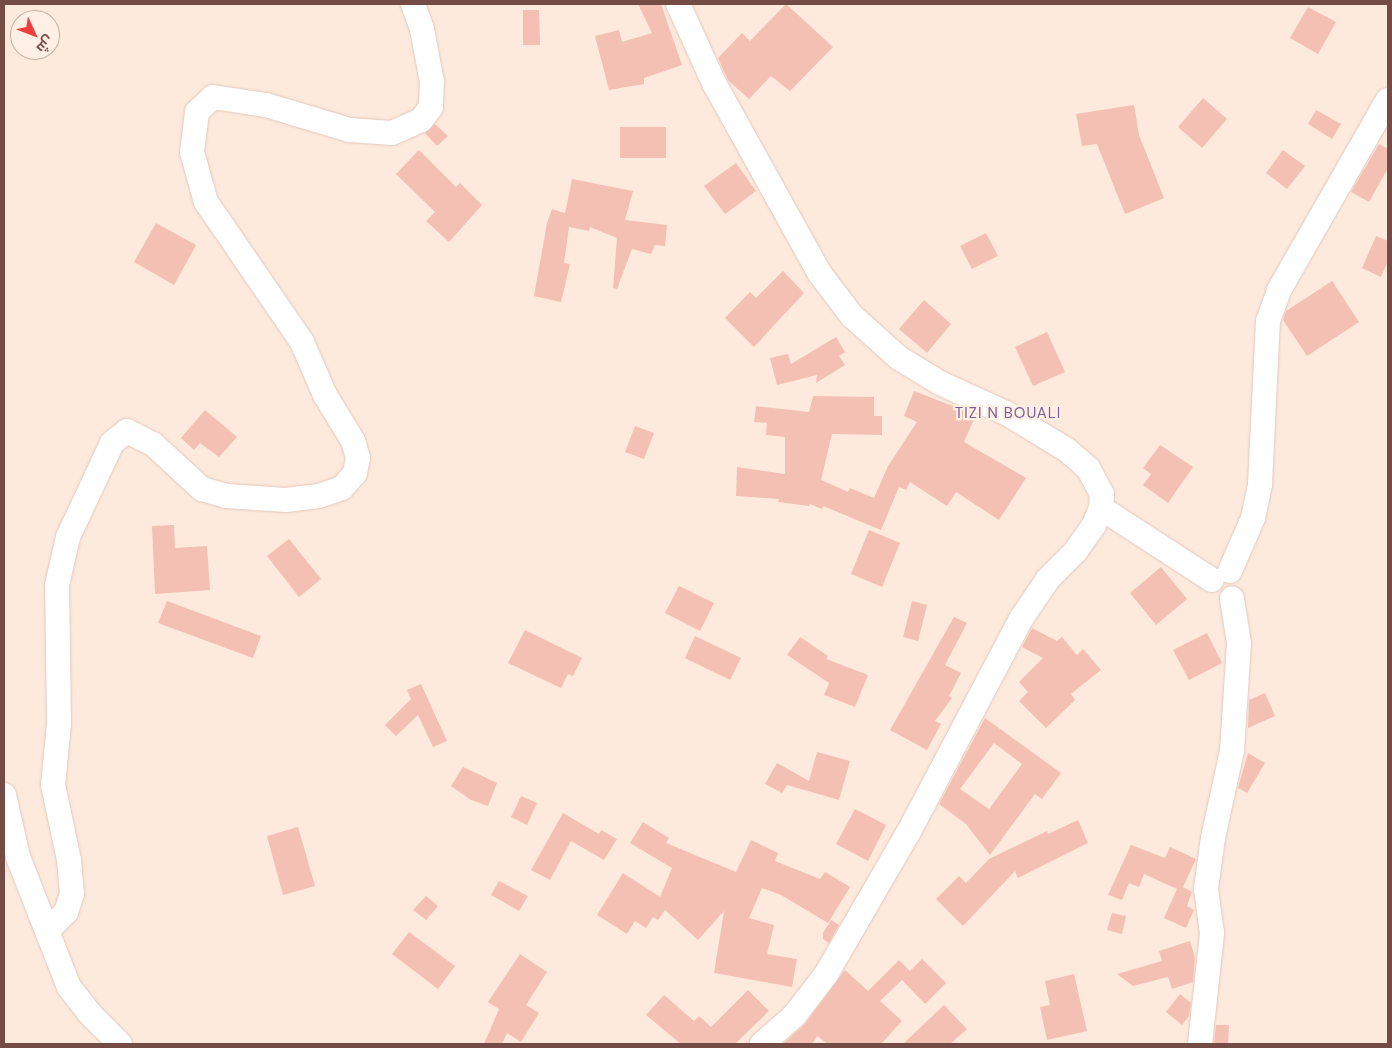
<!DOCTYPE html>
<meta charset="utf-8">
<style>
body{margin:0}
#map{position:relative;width:1392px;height:1048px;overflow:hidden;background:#fdeadd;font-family:"DM Sans",Cairo,sans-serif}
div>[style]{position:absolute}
.building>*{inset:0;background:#f4c0b3}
.roads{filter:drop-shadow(0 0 1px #e3c6bc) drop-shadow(0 0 1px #e3c6bc)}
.minor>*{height:24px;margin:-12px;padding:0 12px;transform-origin:12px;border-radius:12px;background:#fff}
span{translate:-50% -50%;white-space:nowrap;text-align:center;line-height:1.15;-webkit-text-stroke:4.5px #ffefe4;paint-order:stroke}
.quarter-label{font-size:15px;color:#7a6098;letter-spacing:1px}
.frame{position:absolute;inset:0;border:5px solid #744c45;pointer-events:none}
.north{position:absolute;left:10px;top:10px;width:50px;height:50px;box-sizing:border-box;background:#ffefe4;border:1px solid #c7aea4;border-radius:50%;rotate:133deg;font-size:14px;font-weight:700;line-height:20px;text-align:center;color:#744c45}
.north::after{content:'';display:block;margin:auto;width:18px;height:22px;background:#ef3f3a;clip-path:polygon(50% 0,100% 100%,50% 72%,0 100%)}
</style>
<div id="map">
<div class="building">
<div style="clip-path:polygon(638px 4px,661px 4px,682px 65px,644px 78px,644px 84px,609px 90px,595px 36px,619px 30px,622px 42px,652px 33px)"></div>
<div style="clip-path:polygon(786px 4px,833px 47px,790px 91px,771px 76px,749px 99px,728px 80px,718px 58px,742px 33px,750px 41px)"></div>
<div style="clip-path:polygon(1308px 7px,1336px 22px,1318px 54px,1290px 38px)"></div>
<div style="clip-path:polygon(523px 10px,539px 10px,540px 45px,523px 45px)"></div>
<div style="clip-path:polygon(1203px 98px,1227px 119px,1202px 148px,1178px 127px)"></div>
<div style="clip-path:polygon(1134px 105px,1139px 135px,1164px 198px,1125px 214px,1097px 144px,1082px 146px,1076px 114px)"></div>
<div style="clip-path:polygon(1316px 110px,1341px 124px,1332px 139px,1308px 124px)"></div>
<div style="clip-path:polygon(435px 124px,448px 136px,437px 146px,425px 133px)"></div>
<div style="clip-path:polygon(620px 127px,666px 127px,666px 158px,620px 158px)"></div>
<div style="clip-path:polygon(1379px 144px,1388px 149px,1388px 168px,1369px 202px,1351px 192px)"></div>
<div style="clip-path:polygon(419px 150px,456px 187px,460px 183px,482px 205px,449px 242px,426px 221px,435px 212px,396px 174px)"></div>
<div style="clip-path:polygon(1283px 150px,1305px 166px,1287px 189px,1266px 173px)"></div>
<div style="clip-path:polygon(736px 163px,756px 191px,725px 214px,704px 186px)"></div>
<div style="clip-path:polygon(572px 179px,633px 191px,625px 220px,667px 225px,665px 246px,655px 245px,651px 254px,632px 249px,617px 289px,613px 288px,617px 238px,590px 227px,589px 231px,569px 227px,564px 263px,570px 264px,561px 302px,534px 296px,547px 223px,552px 209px,565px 213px)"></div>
<div style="clip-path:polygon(156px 223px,196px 245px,174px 285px,134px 262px)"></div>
<div style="clip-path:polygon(986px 233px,998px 256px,972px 269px,960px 246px)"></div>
<div style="clip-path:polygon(1376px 236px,1388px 241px,1388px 261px,1381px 277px,1362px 268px)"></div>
<div style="clip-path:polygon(783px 271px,804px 293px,754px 347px,725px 318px,750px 292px,756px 298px)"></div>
<div style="clip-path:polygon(1332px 281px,1359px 322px,1307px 356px,1283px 320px,1286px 311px)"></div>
<div style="clip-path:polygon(924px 300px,951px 324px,927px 353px,899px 329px)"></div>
<div style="clip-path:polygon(1047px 332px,1065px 372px,1033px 386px,1015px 347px)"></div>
<div style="clip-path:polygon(836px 337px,845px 352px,839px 356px,845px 365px,816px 383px,817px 375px,777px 385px,770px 358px,788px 354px,791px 364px)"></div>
<div style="clip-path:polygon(914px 391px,976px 415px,964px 442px,1026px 478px,999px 520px,956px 492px,947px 506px,910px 482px,906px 490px,899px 487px,881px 530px,823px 506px,822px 509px,810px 504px,809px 506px,778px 502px,779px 499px,736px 496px,737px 467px,785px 474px,785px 437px,766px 435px,767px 423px,754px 422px,756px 406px,809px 412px,813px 396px,874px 397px,874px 416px,882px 416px,882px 435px,832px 434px,821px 480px,848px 492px,850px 488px,874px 498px,888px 466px,917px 422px,904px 416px)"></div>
<div style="clip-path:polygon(205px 410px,237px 437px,219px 457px,200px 443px,194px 450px,181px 438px)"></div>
<div style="clip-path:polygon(635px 426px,654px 433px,644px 459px,625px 452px)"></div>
<div style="clip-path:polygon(1160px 445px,1193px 467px,1168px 503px,1143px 485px,1151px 474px,1143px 468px)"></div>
<div style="clip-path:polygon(174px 525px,175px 548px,207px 546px,210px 590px,155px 594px,152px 526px)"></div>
<div style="clip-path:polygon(869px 530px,900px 543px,882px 587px,851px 574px)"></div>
<div style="clip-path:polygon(289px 539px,321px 579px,299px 597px,267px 556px)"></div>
<div style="clip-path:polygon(1161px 567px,1187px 599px,1156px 625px,1130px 593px)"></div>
<div style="clip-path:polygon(679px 586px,714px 603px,700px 631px,665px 613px)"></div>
<div style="clip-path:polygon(167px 601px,261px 636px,253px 658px,158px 623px)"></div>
<div style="clip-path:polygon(912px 601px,927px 605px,918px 641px,903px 637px)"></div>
<div style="clip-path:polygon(954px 617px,967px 623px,945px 665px,961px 673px,949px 696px,952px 698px,935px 721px,941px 724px,927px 750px,890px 730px)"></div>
<div style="clip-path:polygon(1032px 628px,1057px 641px,1062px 637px,1077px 655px,1083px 649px,1101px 670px,1071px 694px,1075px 700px,1046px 728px,1019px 701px,1028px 692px,1019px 682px,1043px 658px,1022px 647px)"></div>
<div style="clip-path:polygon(525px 630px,582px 658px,573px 676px,568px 674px,561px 688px,508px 663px)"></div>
<div style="clip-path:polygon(1207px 633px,1222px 663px,1189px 680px,1173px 650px)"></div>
<div style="clip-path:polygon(695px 636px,741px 658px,730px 680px,685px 658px)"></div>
<div style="clip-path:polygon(800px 637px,828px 656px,826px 659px,868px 675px,855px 707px,824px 695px,829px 683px,787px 655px)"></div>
<div style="clip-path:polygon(421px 684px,447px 741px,433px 747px,418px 715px,396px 736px,385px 725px,411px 699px,407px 690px)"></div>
<div style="clip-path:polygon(1265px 693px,1275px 716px,1248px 728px,1249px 700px)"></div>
<div style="clip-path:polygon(evenodd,985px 718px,1061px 773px,1042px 799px,1035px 794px,990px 855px,966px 824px,939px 804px,985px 718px,994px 743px,1022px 764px,989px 809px,960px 789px,994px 743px)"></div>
<div style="clip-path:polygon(817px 752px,850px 761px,839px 800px,787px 785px,782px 793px,765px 784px,777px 763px,809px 781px)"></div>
<div style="clip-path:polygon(1248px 753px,1265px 763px,1247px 793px,1238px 788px)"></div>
<div style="clip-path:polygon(463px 767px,497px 783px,488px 806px,471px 800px,451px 786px)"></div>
<div style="clip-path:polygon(521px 796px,537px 803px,527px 825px,511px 817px)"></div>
<div style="clip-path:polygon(855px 809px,886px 825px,868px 861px,836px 844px)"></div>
<div style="clip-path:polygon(563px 813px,599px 834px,601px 830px,617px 839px,604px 860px,571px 841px,550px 880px,531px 870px)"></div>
<div style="clip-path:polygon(1078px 820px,1088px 843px,1018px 878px,1015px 871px,963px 926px,936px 899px,959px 876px,966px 883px,989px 859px,1047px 831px,1048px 834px)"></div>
<div style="clip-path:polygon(643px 822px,669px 838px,666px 843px,736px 872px,751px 840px,778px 853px,775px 861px,820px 879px,825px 872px,850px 887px,828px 923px,781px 895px,762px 888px,749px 918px,774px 925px,767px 954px,797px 959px,792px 987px,714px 973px,724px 911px,698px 940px,665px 910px,658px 920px,653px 917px,646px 928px,635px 921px,627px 934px,597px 915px,623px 873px,660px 897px,672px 868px,630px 843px)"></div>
<div style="clip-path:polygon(298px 827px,315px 886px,283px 895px,267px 836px)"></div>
<div style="clip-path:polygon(1131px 845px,1165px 858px,1170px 847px,1196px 859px,1183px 887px,1192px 892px,1187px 906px,1194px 910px,1186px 928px,1164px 918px,1177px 889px,1144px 874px,1139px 887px,1129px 883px,1122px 900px,1108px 895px)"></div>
<div style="clip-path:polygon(499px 881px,528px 896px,519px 911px,491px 895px)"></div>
<div style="clip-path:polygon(426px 896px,438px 906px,426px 920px,413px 910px)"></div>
<div style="clip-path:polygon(1112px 913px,1126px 916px,1122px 934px,1107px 930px)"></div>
<div style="clip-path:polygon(831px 920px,839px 925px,829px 943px,823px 939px,823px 933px)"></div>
<div style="clip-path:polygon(409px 932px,455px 966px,438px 989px,392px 954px)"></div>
<div style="clip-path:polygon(1190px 941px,1195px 958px,1193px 982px,1172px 989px,1168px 977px,1133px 986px,1117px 974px,1162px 961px,1159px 951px)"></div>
<div style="clip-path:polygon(520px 954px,547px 972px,526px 1005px,539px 1013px,521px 1042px,507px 1033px,502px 1044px,484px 1044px,499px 1009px,488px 1002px)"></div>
<div style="clip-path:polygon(922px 959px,946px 983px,925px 1004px,902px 980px,880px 1001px,902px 1021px,881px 1044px,828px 1044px,817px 1036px,812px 1044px,783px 1044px,805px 1024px,845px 970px,868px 991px,899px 960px,910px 971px)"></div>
<div style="clip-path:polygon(1074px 974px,1087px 1031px,1047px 1040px,1040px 1007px,1050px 1005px,1045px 981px)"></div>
<div style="clip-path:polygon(748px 990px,769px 1011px,735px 1044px,681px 1044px,646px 1015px,664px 995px,694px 1021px,699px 1016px,711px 1027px)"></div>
<div style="clip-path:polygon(1180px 994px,1191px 1003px,1189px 1016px,1182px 1025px,1166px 1012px)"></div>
<div style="clip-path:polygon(944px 1005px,967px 1029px,950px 1044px,903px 1044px)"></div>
<div style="clip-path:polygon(1216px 1025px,1229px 1025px,1228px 1044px,1214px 1044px)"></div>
</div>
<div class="roads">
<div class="minor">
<div style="left:678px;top:4px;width:87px;rotate:65.5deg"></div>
<div style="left:714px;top:83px;width:218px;rotate:61deg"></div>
<div style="left:820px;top:274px;width:53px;rotate:52.7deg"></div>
<div style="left:852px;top:316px;width:63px;rotate:41.8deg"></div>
<div style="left:899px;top:358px;width:48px;rotate:31.4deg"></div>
<div style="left:940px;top:383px;width:75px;rotate:24.5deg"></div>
<div style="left:1008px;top:414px;width:69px;rotate:31.4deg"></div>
<div style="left:1067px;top:450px;width:28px;rotate:41deg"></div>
<div style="left:1088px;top:468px;width:30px;rotate:62deg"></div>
<div style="left:1102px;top:494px;width:14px;rotate:94deg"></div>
<div style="left:1101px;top:508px;width:18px;rotate:112deg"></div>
<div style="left:1094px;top:525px;width:32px;rotate:125deg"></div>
<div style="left:1076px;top:551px;width:40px;rotate:135deg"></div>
<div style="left:1048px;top:579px;width:48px;rotate:124deg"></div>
<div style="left:1021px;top:619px;width:242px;rotate:117.8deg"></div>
<div style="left:908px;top:833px;width:162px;rotate:120.1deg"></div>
<div style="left:827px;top:973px;width:54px;rotate:127.5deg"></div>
<div style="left:794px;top:1016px;width:43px;rotate:138.8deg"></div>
<div style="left:1101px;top:508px;width:132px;rotate:33deg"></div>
<div style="left:1230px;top:571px;width:58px;rotate:-66.5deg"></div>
<div style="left:1253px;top:518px;width:35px;rotate:-78deg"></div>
<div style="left:1260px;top:484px;width:163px;rotate:-87.2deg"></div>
<div style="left:1268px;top:321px;width:33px;rotate:-70deg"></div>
<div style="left:1279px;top:290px;width:219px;rotate:-60.2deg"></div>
<div style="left:4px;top:795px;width:64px;rotate:77.3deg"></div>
<div style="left:18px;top:857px;width:140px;rotate:68.6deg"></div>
<div style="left:69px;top:987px;width:33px;rotate:52deg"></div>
<div style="left:89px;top:1013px;width:44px;rotate:45deg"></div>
<div style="left:47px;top:931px;width:27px;rotate:-45deg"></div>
<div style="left:66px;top:912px;width:19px;rotate:-72deg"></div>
<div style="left:72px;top:894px;width:34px;rotate:-95deg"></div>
<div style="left:69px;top:860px;width:77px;rotate:-102deg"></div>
<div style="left:53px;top:785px;width:61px;rotate:-84.4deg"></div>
<div style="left:59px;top:724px;width:139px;rotate:-90.8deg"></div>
<div style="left:57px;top:585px;width:49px;rotate:-77.1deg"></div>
<div style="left:68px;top:537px;width:104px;rotate:-64.9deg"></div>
<div style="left:112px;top:443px;width:19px;rotate:-39deg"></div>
<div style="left:127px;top:431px;width:29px;rotate:27deg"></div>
<div style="left:153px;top:444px;width:67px;rotate:42.6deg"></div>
<div style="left:202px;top:489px;width:25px;rotate:16deg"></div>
<div style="left:226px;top:496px;width:60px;rotate:3.8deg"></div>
<div style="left:286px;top:500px;width:33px;rotate:-7deg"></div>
<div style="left:319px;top:496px;width:24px;rotate:-19deg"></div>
<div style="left:342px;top:488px;width:20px;rotate:-49deg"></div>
<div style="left:355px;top:473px;width:15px;rotate:-79deg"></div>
<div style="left:358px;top:458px;width:18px;rotate:-106deg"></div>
<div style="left:353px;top:441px;width:54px;rotate:-121.3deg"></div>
<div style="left:325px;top:395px;width:58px;rotate:-113.5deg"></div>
<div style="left:302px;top:342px;width:170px;rotate:-124.4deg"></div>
<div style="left:206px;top:202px;width:52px;rotate:-105.6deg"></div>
<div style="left:192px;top:152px;width:40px;rotate:-82.9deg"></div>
<div style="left:197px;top:112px;width:22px;rotate:-43deg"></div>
<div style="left:213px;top:97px;width:54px;rotate:8.6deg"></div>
<div style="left:266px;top:105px;width:88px;rotate:16.6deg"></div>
<div style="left:350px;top:130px;width:42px;rotate:4.1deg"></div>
<div style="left:392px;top:133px;width:32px;rotate:-24deg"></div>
<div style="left:421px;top:120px;width:16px;rotate:-52deg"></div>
<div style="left:431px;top:107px;width:25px;rotate:-88deg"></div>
<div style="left:432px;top:82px;width:54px;rotate:-100.7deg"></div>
<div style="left:422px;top:29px;width:27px;rotate:-110deg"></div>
<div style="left:1200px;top:1044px;width:112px;rotate:-83.8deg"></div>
<div style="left:1212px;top:933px;width:44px;rotate:-97.8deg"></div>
<div style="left:1206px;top:889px;width:51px;rotate:-82.2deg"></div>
<div style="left:1213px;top:838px;width:89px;rotate:-77.7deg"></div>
<div style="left:1232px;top:751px;width:108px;rotate:-86.3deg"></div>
<div style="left:1239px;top:643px;width:45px;rotate:-99deg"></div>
</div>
</div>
<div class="quarter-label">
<span style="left:1008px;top:414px">TIZI N BOUALI</span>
</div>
<div class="frame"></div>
<div class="north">ش</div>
</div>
